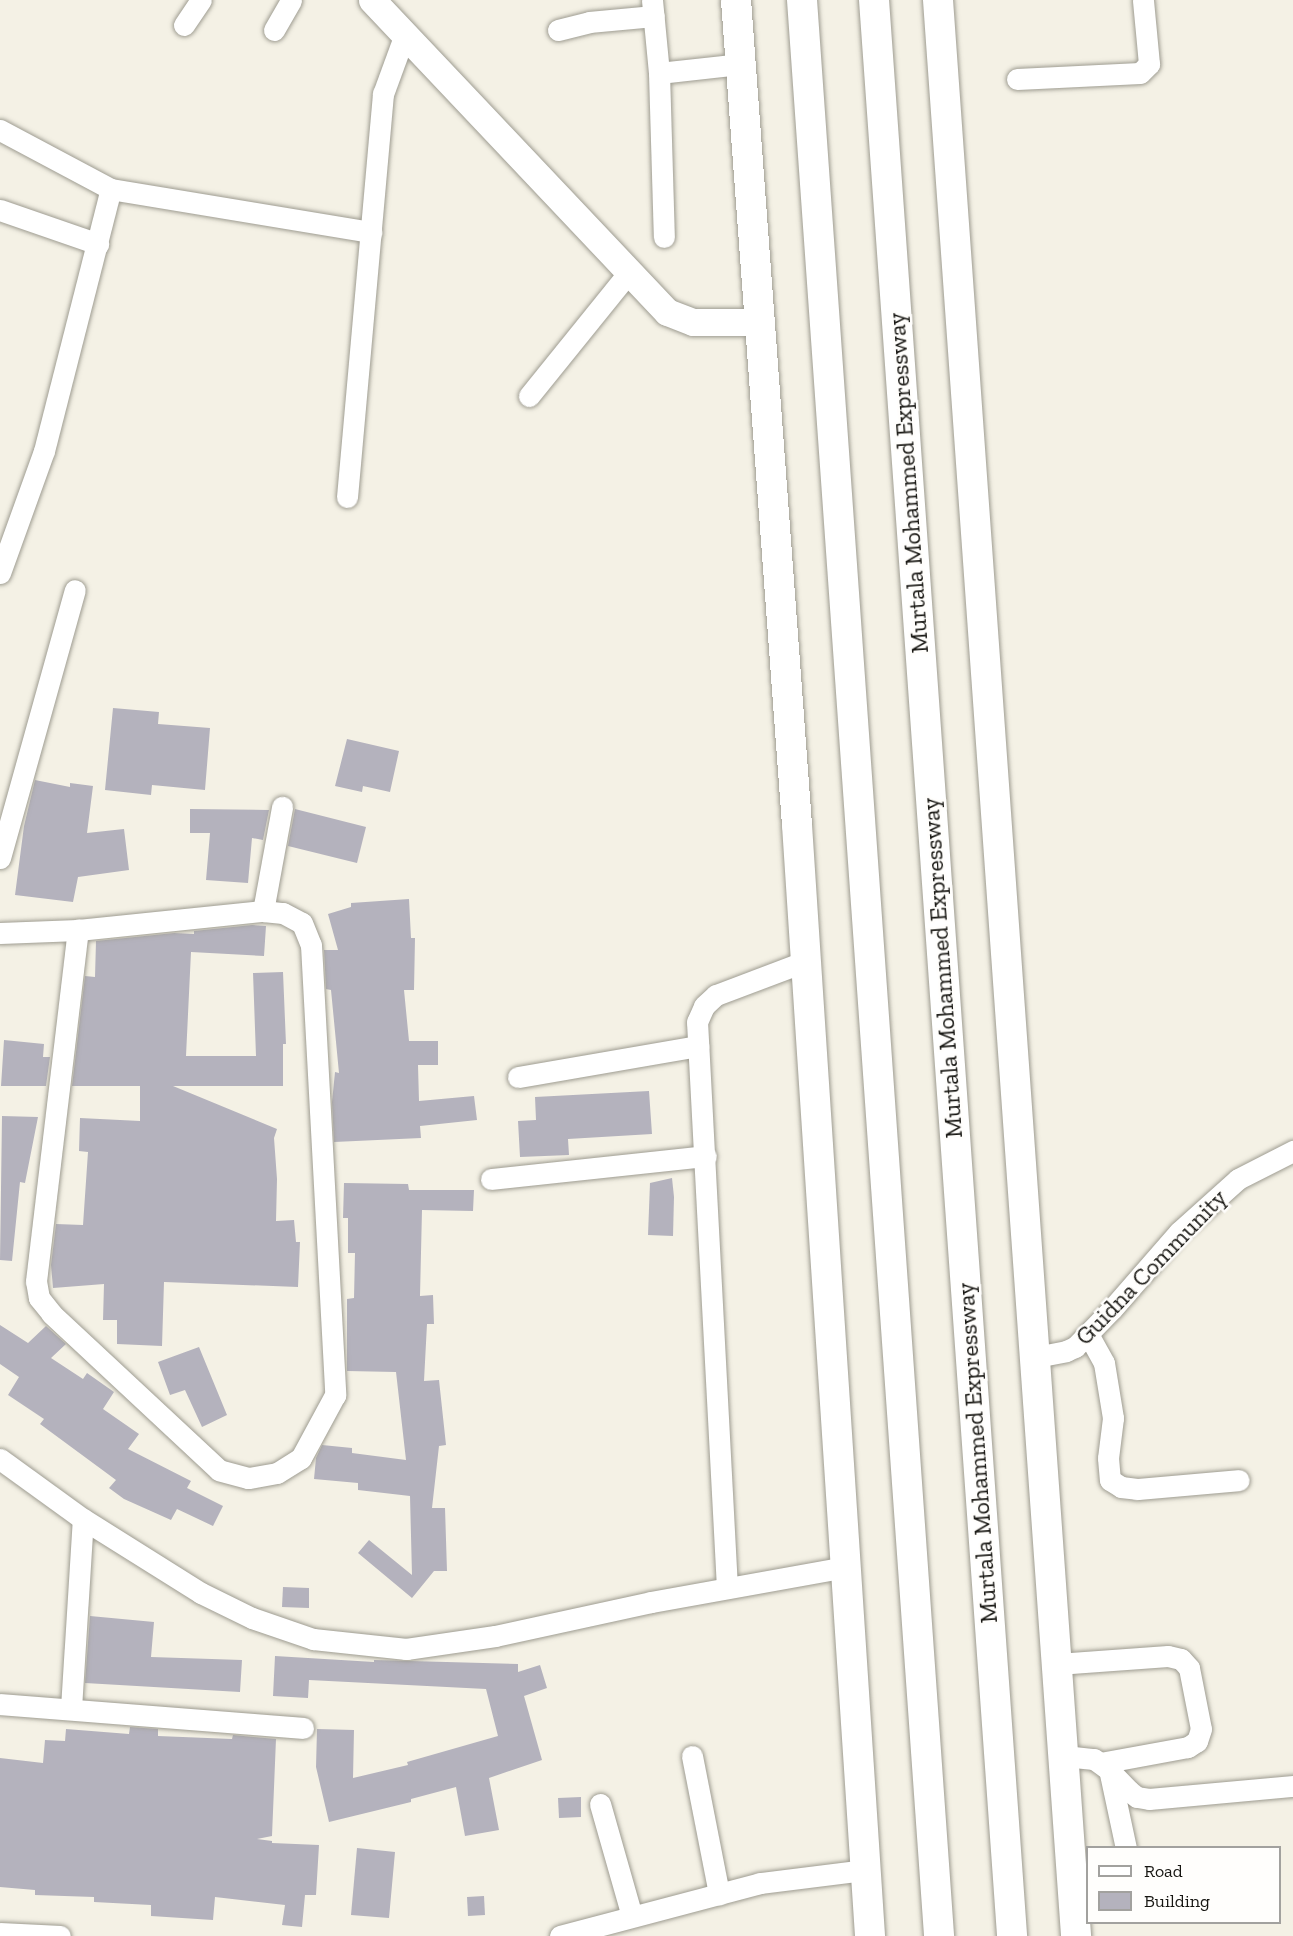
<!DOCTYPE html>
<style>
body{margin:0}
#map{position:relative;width:1293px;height:1936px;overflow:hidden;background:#f4f1e5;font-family:"Zilla Slab",serif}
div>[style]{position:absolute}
.building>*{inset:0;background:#b4b2bd}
.roads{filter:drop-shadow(0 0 2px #9e9c91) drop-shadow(0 0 2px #9e9c91)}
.minor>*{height:21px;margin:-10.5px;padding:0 10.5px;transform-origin:10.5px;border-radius:10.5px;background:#fff}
.major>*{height:27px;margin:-13.5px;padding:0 13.5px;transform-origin:13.5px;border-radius:13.5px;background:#fff}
.highway>*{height:30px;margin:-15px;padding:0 15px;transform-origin:15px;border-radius:15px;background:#fff}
span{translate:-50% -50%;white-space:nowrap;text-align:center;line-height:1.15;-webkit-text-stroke:5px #fffefc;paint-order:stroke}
.street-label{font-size:24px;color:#171612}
.legend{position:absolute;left:1086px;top:1846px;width:195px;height:78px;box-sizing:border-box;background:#fffefc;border:2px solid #a2a19e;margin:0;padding:8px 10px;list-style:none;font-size:18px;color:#171612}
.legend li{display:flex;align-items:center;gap:12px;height:30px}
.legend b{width:30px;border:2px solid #a2a19e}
</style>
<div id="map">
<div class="building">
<div style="clip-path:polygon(113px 708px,159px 712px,158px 724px,210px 728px,205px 790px,152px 785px,151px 795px,105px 790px)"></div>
<div style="clip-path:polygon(347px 739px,399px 751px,390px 792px,363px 786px,362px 792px,335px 786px)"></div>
<div style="clip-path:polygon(35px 780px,70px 787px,70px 783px,93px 786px,87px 833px,124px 829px,129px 870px,78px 877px,73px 902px,15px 895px,24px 826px)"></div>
<div style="clip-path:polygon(190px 809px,269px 810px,263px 840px,252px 838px,248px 883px,206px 880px,210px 833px,190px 833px)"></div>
<div style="clip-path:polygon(295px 809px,366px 827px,357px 863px,288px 846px)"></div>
<div style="clip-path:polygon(409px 899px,411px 938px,415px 938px,414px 990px,404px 990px,409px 1041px,438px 1041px,438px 1065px,418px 1065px,419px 1101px,474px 1096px,477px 1120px,420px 1126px,421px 1138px,334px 1142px,332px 1102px,335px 1072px,339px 1073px,331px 990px,326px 989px,324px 950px,338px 950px,328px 914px,351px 907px,351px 903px)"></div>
<div style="clip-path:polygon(252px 925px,266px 926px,264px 956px,191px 952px,186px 1056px,256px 1056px,253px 973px,283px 972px,286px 1044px,283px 1044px,283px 1086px,173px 1086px,277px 1129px,274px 1138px,277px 1179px,276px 1221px,294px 1220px,296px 1242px,300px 1242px,298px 1287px,164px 1282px,162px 1346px,117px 1344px,117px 1320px,103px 1320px,104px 1284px,53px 1288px,51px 1265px,56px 1224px,83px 1225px,88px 1152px,79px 1151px,80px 1118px,140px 1121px,140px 1086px,72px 1086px,85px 976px,95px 977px,96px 941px,174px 933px,194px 934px,194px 931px)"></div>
<div style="clip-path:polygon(4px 1040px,44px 1044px,43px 1057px,50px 1057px,46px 1086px,1px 1086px)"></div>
<div style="clip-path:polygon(649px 1091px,652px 1134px,568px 1139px,569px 1155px,520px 1157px,518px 1121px,536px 1120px,535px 1097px)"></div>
<div style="clip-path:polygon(2px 1116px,38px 1117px,25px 1183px,20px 1182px,12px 1261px,0 1260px)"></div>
<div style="clip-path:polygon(672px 1178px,674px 1197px,673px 1236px,648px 1235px,650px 1183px)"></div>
<div style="clip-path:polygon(344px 1183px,408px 1184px,409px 1190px,474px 1190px,473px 1211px,422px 1210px,420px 1296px,433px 1295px,434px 1324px,427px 1324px,424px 1381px,439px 1380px,446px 1445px,439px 1446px,432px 1508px,445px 1508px,447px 1571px,434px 1571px,412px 1598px,358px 1553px,369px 1540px,412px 1575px,410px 1496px,358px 1490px,358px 1483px,314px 1479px,316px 1458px,322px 1445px,352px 1448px,352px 1453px,406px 1460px,396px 1372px,347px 1371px,347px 1299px,354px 1298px,355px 1253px,348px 1253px,348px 1218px,343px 1218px)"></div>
<div style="clip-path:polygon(0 1325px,28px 1343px,46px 1326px,66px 1344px,51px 1358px,83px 1379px,87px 1373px,114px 1392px,103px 1409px,139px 1434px,128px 1449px,191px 1481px,187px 1488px,223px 1506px,213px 1526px,177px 1509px,171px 1520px,124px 1499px,109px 1488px,116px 1480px,40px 1424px,44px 1419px,8px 1395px,19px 1377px,0 1364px)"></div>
<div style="clip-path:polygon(199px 1347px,227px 1415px,202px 1427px,185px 1390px,170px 1395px,158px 1362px)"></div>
<div style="clip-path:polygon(283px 1587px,309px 1588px,309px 1608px,282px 1607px)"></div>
<div style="clip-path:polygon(90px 1616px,154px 1622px,151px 1657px,242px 1660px,240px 1692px,85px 1683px)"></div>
<div style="clip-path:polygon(275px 1656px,374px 1662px,374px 1660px,518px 1664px,518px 1672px,540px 1665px,547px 1688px,524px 1696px,542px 1760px,489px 1778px,499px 1830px,465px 1836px,456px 1787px,411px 1799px,411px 1802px,329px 1822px,316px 1767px,317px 1729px,354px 1730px,353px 1778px,408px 1765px,407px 1762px,498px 1736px,486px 1689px,309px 1680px,308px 1698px,273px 1696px)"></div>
<div style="clip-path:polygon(130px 1727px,158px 1729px,158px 1736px,232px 1739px,233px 1735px,276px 1739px,272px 1836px,257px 1839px,272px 1841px,272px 1843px,319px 1845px,316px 1895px,305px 1895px,302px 1927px,282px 1925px,285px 1905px,215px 1897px,213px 1920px,151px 1916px,151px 1905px,94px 1902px,94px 1897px,35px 1895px,35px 1890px,0 1887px,0 1758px,43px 1763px,45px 1740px,65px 1741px,66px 1729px,129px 1734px)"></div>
<div style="clip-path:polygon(581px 1797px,581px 1817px,559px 1818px,558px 1798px)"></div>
<div style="clip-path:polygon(357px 1848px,395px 1852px,389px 1918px,351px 1915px)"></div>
<div style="clip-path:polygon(484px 1896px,485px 1915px,468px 1916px,467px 1897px)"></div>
</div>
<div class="roads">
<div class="minor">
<div style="left:652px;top:0;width:73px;rotate:84.5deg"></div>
<div style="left:659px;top:73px;width:81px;rotate:-6.3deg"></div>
<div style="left:184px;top:25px;width:30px;rotate:-56deg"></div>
<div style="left:274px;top:30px;width:34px;rotate:-60deg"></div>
<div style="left:558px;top:30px;width:32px;rotate:-14deg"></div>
<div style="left:589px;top:22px;width:65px;rotate:-5.3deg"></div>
<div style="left:659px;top:73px;width:164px;rotate:88.3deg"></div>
<div style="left:1017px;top:79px;width:123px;rotate:-2.8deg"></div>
<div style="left:1140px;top:73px;width:13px;rotate:-45deg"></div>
<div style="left:1149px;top:64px;width:64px;rotate:-95.4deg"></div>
<div style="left:0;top:130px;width:126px;rotate:28deg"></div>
<div style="left:0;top:210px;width:104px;rotate:19.1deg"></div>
<div style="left:529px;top:396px;width:159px;rotate:-51.1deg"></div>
<div style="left:347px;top:497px;width:405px;rotate:-84.9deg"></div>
<div style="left:383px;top:94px;width:64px;rotate:-69.9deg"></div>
<div style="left:0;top:573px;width:130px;rotate:-70.2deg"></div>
<div style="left:44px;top:451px;width:270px;rotate:-75.7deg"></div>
<div style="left:111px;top:189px;width:264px;rotate:9.4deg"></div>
<div style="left:0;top:858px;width:278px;rotate:-74.4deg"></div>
<div style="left:263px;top:911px;width:106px;rotate:-79.6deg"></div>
<div style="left:0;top:933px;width:78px;rotate:-2.2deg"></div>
<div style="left:78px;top:930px;width:186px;rotate:-5.9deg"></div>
<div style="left:263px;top:911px;width:20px;rotate:6deg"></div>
<div style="left:283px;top:913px;width:21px;rotate:28deg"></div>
<div style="left:302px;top:923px;width:24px;rotate:68deg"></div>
<div style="left:311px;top:945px;width:451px;rotate:86.9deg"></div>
<div style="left:335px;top:1395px;width:72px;rotate:118.4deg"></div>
<div style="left:301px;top:1458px;width:28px;rotate:148deg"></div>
<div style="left:277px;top:1473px;width:29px;rotate:170deg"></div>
<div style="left:248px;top:1478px;width:30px;rotate:-165deg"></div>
<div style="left:219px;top:1470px;width:229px;rotate:-137deg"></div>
<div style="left:52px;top:1314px;width:21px;rotate:-129deg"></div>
<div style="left:39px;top:1298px;width:17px;rotate:-100deg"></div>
<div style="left:36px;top:1281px;width:354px;rotate:-83.2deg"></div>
<div style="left:518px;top:1077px;width:183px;rotate:-9.8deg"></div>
<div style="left:491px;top:1179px;width:216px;rotate:-6.1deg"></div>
<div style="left:1088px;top:1334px;width:33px;rotate:61deg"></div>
<div style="left:1104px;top:1363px;width:56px;rotate:80.7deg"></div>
<div style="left:1113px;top:1418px;width:40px;rotate:97.1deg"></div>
<div style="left:1108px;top:1458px;width:22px;rotate:85deg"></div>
<div style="left:1110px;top:1480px;width:13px;rotate:32deg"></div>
<div style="left:1121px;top:1487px;width:16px;rotate:7deg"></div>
<div style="left:1137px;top:1489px;width:102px;rotate:-5deg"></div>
<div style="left:1036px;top:1357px;width:31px;rotate:-11deg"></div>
<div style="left:1066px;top:1351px;width:10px;rotate:-24deg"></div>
<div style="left:1075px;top:1347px;width:53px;rotate:-45.8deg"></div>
<div style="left:1112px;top:1309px;width:102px;rotate:-49deg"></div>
<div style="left:1179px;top:1232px;width:79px;rotate:-41.9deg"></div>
<div style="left:1238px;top:1179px;width:62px;rotate:-27deg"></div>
<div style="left:0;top:1459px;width:102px;rotate:35.9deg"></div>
<div style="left:83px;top:1519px;width:139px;rotate:32.1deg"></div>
<div style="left:201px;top:1593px;width:57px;rotate:26.1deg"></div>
<div style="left:252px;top:1618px;width:65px;rotate:19deg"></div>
<div style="left:313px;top:1639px;width:94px;rotate:6.1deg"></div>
<div style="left:406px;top:1649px;width:90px;rotate:-8.3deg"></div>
<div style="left:495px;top:1636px;width:160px;rotate:-12.3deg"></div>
<div style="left:651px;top:1602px;width:198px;rotate:-10.2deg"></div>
<div style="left:727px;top:1588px;width:567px;rotate:-93.03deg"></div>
<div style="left:697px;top:1022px;width:17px;rotate:-66deg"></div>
<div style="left:704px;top:1006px;width:16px;rotate:-43deg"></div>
<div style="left:716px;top:995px;width:96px;rotate:-20.7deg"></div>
<div style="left:1057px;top:1664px;width:111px;rotate:-4.1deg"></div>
<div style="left:1168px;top:1656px;width:13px;rotate:13deg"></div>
<div style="left:1181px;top:1659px;width:12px;rotate:48deg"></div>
<div style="left:1189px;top:1668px;width:62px;rotate:78.9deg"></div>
<div style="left:1201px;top:1729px;width:13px;rotate:108deg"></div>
<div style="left:1197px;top:1741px;width:11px;rotate:146deg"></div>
<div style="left:1188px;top:1747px;width:88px;rotate:169.6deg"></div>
<div style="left:0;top:1704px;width:304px;rotate:4.5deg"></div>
<div style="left:71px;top:1708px;width:189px;rotate:-86.4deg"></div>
<div style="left:692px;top:1756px;width:141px;rotate:78.9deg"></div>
<div style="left:1064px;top:1756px;width:30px;rotate:6deg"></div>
<div style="left:1094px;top:1759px;width:17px;rotate:36deg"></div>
<div style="left:1108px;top:1769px;width:30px;rotate:46deg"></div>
<div style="left:1129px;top:1791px;width:10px;rotate:37deg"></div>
<div style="left:1137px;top:1797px;width:12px;rotate:9deg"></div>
<div style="left:1149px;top:1799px;width:145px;rotate:-5.2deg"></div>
<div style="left:1109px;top:1769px;width:81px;rotate:77.9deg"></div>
<div style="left:600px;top:1804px;width:116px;rotate:74.1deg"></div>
<div style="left:0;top:1933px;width:60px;rotate:2.9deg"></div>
<div style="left:560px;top:1936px;width:207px;rotate:-14.8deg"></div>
<div style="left:760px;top:1883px;width:106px;rotate:-7.1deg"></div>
</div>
<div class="major">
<div style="left:372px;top:0;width:429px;rotate:46.6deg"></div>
<div style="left:667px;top:312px;width:28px;rotate:21deg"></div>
<div style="left:693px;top:322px;width:67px"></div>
</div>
<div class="highway">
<div style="left:736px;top:0;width:827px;rotate:85.77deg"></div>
<div style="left:797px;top:825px;width:1113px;rotate:86.24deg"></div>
<div style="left:802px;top:0;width:1941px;rotate:85.95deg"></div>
<div style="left:874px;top:0;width:1941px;rotate:85.92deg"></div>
<div style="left:938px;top:0;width:1941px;rotate:85.92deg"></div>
</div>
</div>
<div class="street-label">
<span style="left:908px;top:483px;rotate:-94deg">Murtala Mohammed Expressway</span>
<span style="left:942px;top:968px;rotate:-94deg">Murtala Mohammed Expressway</span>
<span style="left:1151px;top:1267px;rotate:-46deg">Guidna Community</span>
<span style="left:977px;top:1453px;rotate:-94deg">Murtala Mohammed Expressway</span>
</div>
<ul class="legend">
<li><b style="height:8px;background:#fff"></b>Road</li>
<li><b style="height:16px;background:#b4b2bd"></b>Building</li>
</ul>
</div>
